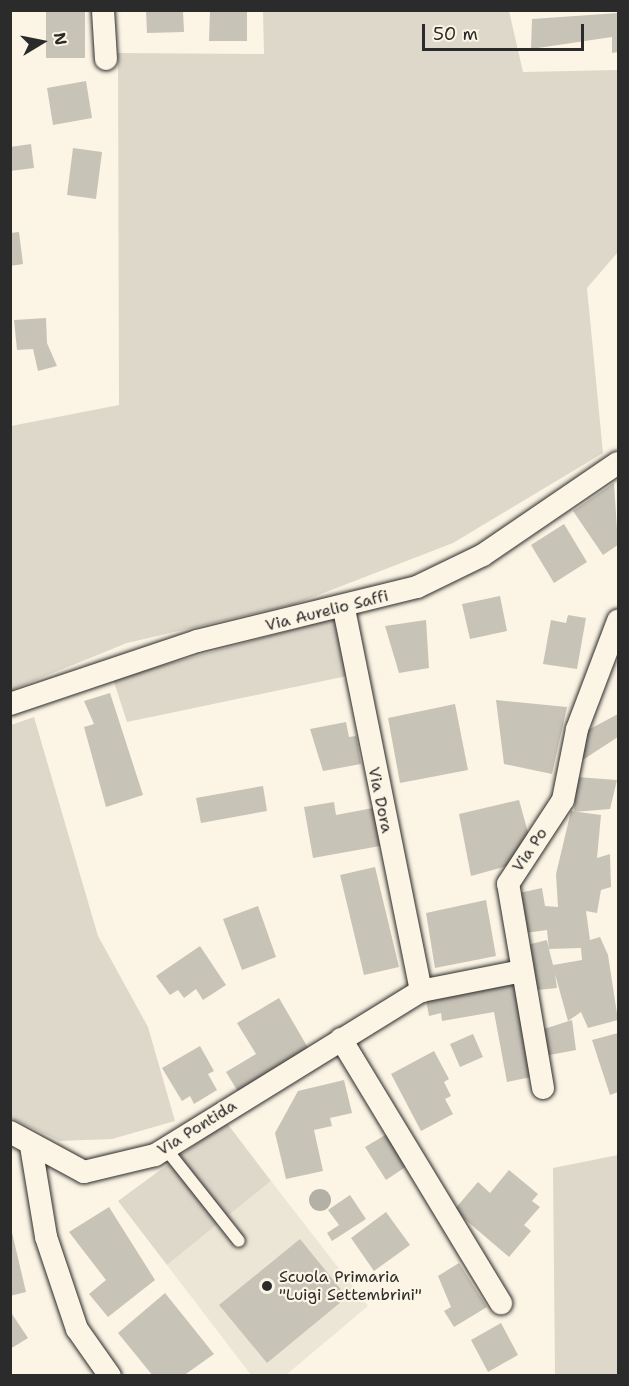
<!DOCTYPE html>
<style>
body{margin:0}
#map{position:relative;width:629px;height:1386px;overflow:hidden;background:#fcf5e5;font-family:"Shantell Sans",sans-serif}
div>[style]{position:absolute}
.built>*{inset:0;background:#ece6d7}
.green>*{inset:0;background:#ded8ca}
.water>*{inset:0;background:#b4b0a5}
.round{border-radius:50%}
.building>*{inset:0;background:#c8c3b7}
.roads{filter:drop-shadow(0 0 2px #2b2b2b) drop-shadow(0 0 2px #2b2b2b)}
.lane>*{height:12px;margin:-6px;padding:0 6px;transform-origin:6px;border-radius:6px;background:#fcf5e5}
.street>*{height:22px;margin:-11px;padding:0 11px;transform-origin:11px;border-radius:11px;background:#fcf5e5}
.dots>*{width:16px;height:16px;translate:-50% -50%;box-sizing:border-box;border:3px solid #fcf5e5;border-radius:50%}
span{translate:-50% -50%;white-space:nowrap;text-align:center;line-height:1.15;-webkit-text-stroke:4.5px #fcf5e5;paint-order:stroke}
.street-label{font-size:16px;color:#2b2b2b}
.poi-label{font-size:16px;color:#2b2b2b}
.left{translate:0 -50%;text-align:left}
.frame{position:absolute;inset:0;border:12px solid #2b2b2b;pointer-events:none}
.north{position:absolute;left:12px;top:12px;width:60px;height:60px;-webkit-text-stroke:4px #fcf5e5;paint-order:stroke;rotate:80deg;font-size:16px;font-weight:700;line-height:24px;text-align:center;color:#2b2b2b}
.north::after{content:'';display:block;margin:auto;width:21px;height:27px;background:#2b2b2b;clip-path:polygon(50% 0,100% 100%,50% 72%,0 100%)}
.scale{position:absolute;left:422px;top:24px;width:162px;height:27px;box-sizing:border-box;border:3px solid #2b2b2b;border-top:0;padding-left:8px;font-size:18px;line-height:21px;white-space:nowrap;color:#2b2b2b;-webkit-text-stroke:4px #fcf5e5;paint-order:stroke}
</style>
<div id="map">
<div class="built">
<div style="clip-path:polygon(271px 1181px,368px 1306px,286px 1375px,251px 1375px,167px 1265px)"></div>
</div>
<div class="green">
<div style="clip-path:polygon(509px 11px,523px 72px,618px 70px,618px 252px,587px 288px,603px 453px,453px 543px,295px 604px,127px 643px,11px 690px,11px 426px,119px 405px,118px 53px,264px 54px,263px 11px)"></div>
<div style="clip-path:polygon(339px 617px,347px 676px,127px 722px,113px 679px)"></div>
<div style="clip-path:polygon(34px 717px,98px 936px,148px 1027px,175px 1121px,112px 1139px,60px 1141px,11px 1118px,11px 725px)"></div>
<div style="clip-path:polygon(226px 1122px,271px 1181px,167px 1265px,118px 1201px)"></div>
<div style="clip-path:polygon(618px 1155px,618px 1375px,555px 1375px,553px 1168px)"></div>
</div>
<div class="water">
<div class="round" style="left:309px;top:1189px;width:22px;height:22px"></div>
</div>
<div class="building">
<div style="clip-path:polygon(46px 10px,85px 10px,85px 58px,46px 58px)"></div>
<div style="clip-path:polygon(146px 10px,183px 10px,184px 32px,147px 33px)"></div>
<div style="clip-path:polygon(210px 10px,247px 10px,247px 41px,209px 41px)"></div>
<div style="clip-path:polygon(618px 13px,618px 52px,612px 53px,612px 37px,531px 49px,532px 19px)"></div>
<div style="clip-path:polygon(86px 81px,92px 118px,53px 125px,47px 88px)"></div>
<div style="clip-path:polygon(31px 144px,34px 168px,10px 171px,10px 147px)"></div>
<div style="clip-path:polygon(73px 148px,102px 152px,96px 199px,67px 195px)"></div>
<div style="clip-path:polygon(19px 232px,23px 264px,10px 266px,10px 233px)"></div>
<div style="clip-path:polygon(46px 318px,47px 343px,57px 366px,38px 371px,33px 349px,17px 350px,14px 320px)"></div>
<div style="clip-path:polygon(614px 483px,618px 545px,603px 555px,573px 511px)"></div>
<div style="clip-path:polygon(564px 524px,587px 562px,554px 583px,531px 545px)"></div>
<div style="clip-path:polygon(500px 596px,507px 631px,470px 639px,462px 604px)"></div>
<div style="clip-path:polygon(568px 615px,586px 618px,577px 669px,543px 664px,551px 620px,566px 623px)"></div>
<div style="clip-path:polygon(426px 620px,429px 668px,399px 673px,385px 626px)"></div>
<div style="clip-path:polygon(110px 693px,143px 795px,106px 807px,84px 727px,94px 724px,84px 701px)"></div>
<div style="clip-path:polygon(496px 700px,567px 707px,552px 774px,504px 764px)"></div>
<div style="clip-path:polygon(455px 704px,468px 770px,400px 783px,388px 718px)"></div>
<div style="clip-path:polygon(618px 714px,618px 737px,581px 761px,588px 730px)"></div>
<div style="clip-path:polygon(346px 722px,349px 737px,356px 736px,361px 764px,323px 771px,310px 729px)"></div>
<div style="clip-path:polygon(577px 777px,617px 780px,610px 809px,574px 812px)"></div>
<div style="clip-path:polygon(263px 786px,267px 811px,201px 823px,196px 798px)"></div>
<div style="clip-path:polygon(519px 800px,529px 836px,507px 866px,471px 876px,459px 814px)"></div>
<div style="clip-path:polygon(334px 802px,336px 815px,373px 808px,380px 846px,313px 858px,304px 807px)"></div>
<div style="clip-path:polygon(evenodd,571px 811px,601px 815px,597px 858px,610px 854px,611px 887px,601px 890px,597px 913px,586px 911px,590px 940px,600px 937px,608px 955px,618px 1020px,588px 1028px,581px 1012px,568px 1021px,555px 974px,557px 988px,537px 990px,527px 945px,547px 940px,549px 949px,547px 930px,525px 933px,519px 893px,542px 888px,545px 906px,558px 907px,556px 874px,571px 811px,581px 948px,582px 960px,553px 965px,549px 949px,581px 948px)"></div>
<div style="clip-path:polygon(375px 867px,399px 967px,364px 975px,340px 875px)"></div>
<div style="clip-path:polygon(486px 900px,496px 956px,435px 968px,426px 913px)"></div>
<div style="clip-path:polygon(258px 906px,276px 957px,242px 970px,223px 919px)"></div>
<div style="clip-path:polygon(200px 946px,226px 985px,203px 1000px,196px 989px,184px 998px,178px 990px,170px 995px,156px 976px)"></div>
<div style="clip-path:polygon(518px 979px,536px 1076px,507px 1082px,494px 1012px,442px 1021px,441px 1013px,429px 1016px,426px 1000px)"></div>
<div style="clip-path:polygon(279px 998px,311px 1053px,240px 1095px,226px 1072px,256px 1054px,237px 1023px)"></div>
<div style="clip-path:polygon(572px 1020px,576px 1050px,544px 1056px,541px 1030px)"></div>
<div style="clip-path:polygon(618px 1033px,618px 1092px,610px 1095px,592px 1040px)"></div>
<div style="clip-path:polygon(473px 1034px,483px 1057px,460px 1067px,450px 1044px)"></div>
<div style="clip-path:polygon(200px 1046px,214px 1071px,208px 1074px,217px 1090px,194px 1104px,190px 1096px,182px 1101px,162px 1068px)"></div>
<div style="clip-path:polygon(434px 1051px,449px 1079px,444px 1082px,451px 1096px,445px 1099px,453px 1114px,421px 1131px,391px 1074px)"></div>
<div style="clip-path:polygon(344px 1080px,352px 1113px,330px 1118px,332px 1126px,314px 1130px,323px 1171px,286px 1179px,275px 1133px,298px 1091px)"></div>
<div style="clip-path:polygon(387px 1134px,407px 1166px,386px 1180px,365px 1147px)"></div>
<div style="clip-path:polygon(509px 1170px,538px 1194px,532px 1201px,540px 1207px,524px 1225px,531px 1231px,509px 1257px,454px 1210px,478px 1182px,490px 1193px)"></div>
<div style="clip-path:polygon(350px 1195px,366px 1219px,332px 1241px,327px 1233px,339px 1225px,328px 1210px)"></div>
<div style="clip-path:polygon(109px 1207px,155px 1280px,108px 1317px,89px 1294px,106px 1280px,69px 1232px)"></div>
<div style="clip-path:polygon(386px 1212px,410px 1245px,374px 1271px,351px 1238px)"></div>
<div style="clip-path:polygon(10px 1224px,26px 1292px,10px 1296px)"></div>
<div style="clip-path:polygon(300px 1239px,347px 1297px,267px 1363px,219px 1305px)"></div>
<div style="clip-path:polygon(459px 1263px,487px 1307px,454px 1327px,444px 1311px,451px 1307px,438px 1276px)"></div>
<div style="clip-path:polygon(165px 1293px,214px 1354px,183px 1376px,153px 1376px,118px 1333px)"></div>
<div style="clip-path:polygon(10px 1311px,28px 1338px,10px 1349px)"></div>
<div style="clip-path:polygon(501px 1323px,518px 1355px,488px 1372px,471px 1340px)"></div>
</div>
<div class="roads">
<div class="lane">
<div style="left:166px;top:1149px;width:117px;rotate:51.6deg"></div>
</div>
<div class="street">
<div style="left:103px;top:10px;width:49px;rotate:86.5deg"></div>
<div style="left:344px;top:609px;width:390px;rotate:78.6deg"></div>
<div style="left:10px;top:704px;width:197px;rotate:-18.6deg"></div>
<div style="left:197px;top:641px;width:227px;rotate:-13.8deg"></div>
<div style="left:417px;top:587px;width:73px;rotate:-25.9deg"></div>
<div style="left:483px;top:555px;width:163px;rotate:-34.3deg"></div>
<div style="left:341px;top:1039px;width:309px;rotate:58.8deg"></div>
<div style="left:543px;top:1088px;width:207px;rotate:-99.7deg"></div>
<div style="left:508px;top:884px;width:100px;rotate:-56.8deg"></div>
<div style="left:563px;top:800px;width:72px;rotate:-78.8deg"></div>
<div style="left:577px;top:729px;width:116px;rotate:-69.2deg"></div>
<div style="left:10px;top:1132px;width:84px;rotate:28.4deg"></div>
<div style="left:84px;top:1172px;width:73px;rotate:-13.5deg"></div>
<div style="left:155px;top:1155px;width:312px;rotate:-31.7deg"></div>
<div style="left:421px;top:991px;width:103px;rotate:-11.2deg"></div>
<div style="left:31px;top:1146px;width:92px;rotate:80.6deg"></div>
<div style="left:46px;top:1237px;width:97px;rotate:71.4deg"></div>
<div style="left:77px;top:1329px;width:57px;rotate:54.9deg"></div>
</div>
</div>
<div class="dots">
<div style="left:267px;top:1286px;background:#2b2b2b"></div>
</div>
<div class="street-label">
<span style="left:327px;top:611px;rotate:-14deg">Via Aurelio Saffi</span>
<span style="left:380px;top:800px;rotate:78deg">Via Dora</span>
<span style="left:530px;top:850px;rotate:-56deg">Via Po</span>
<span style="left:197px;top:1128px;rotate:-32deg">Via Pontida</span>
</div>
<div class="poi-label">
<span class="left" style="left:279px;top:1286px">Scuola Primaria<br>"Luigi Settembrini"</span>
</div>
<div class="frame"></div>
<div class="north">N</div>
<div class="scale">50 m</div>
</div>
